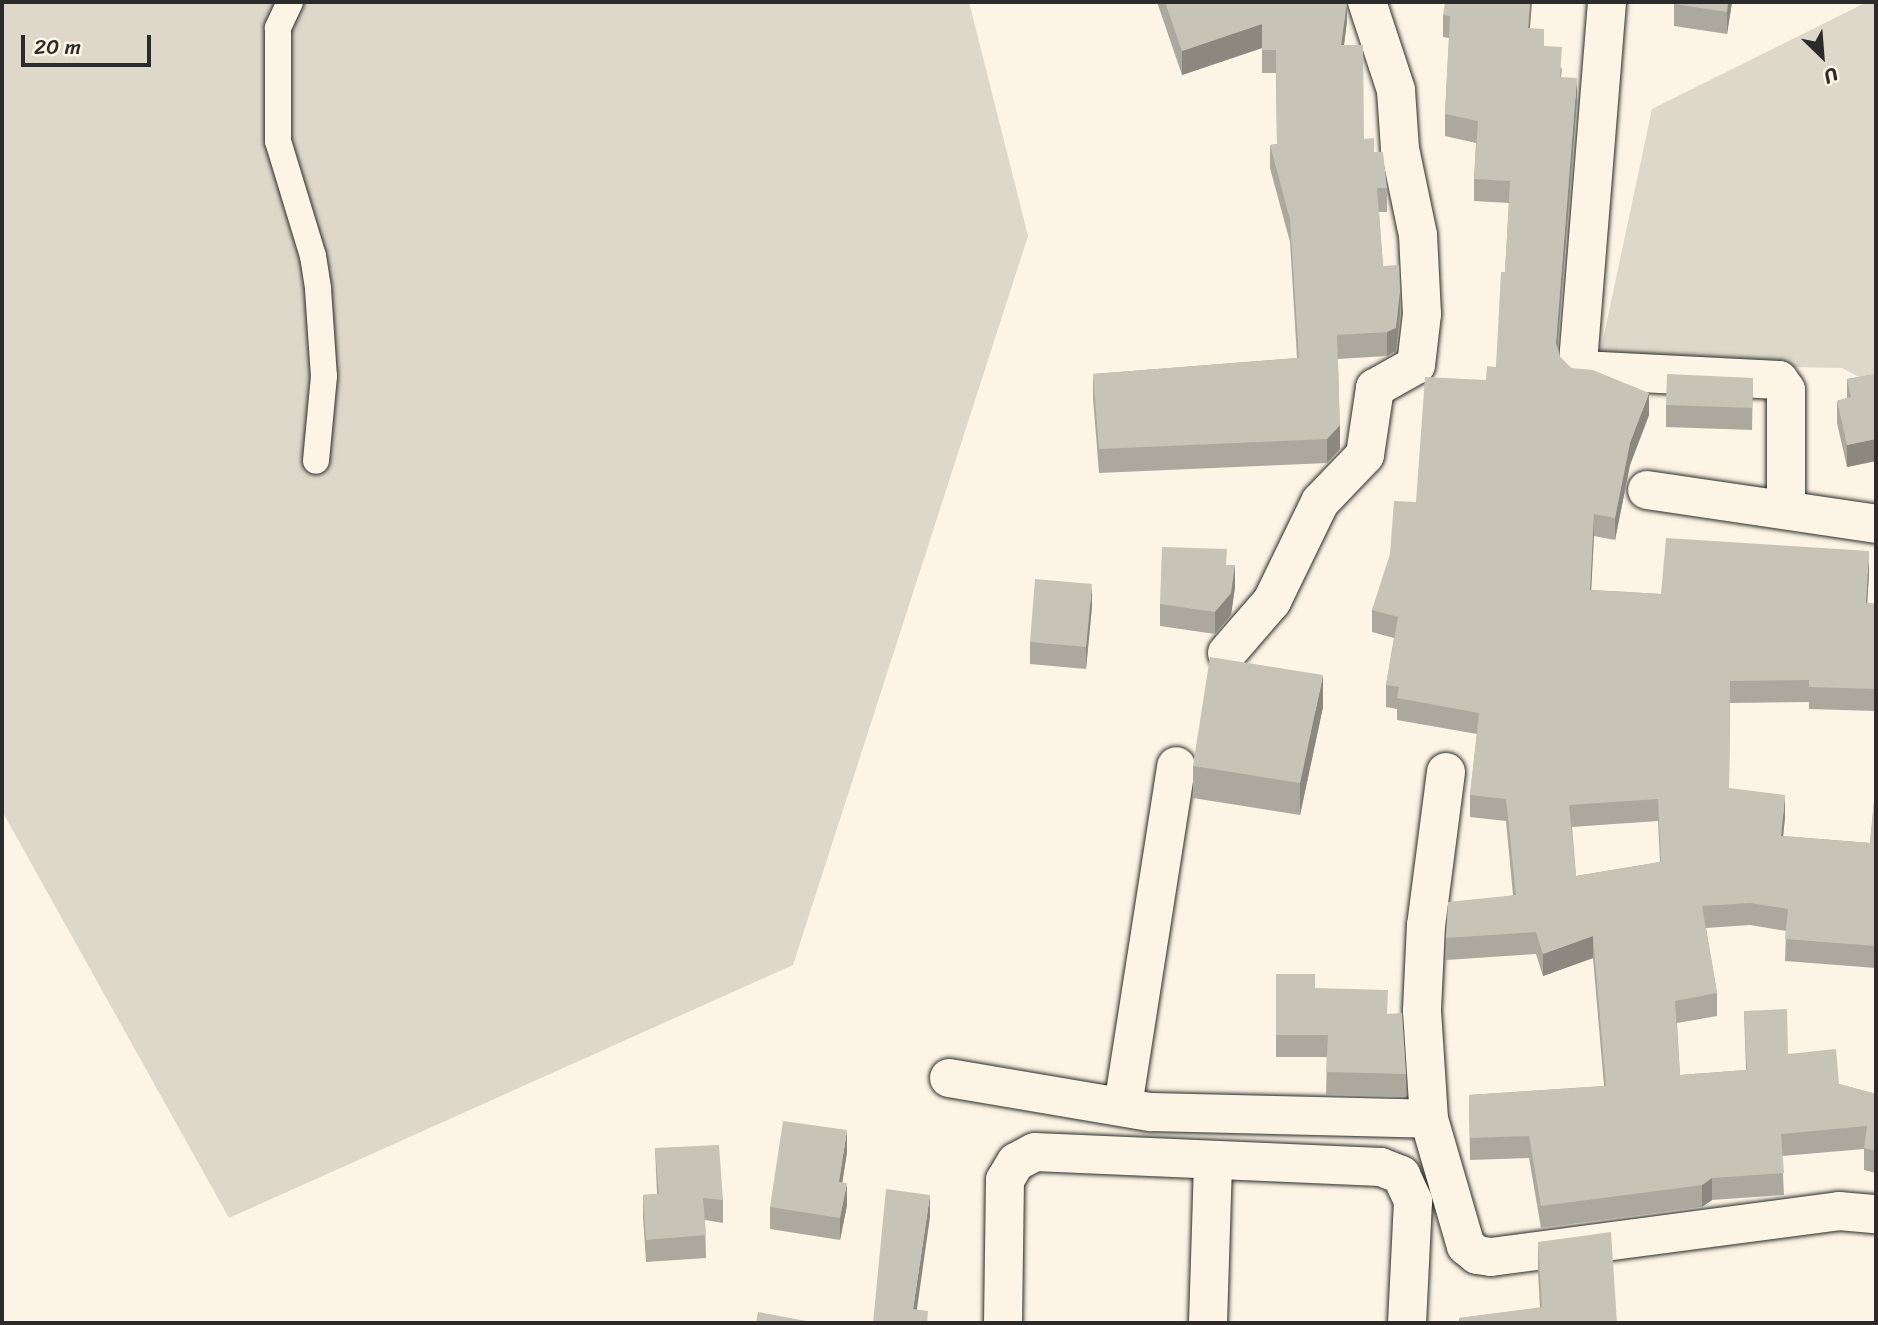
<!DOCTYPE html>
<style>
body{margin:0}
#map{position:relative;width:1878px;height:1325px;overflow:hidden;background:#fcf5e5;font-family:Sriracha,sans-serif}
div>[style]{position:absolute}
.green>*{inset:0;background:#ded8ca}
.roads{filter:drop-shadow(0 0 2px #2b2b2b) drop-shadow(0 0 2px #2b2b2b)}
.service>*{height:26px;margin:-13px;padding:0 13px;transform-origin:13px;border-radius:13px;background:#fcf5e5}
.minor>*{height:38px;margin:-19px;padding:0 19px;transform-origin:19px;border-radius:19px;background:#fcf5e5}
.wall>*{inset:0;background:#aca89d}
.shaded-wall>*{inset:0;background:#8c8880}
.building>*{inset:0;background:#c8c3b7}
span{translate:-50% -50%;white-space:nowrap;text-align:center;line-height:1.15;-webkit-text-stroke:7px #fcf5e5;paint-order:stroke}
.frame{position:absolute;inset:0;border:4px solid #2b2b2b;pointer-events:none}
.north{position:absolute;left:1787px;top:21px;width:70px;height:70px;-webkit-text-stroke:5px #fcf5e5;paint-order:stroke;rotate:155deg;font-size:19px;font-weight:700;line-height:28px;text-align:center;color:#2b2b2b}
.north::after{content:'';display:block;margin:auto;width:24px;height:32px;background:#2b2b2b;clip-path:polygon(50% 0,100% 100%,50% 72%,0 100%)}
.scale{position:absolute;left:21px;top:35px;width:130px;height:32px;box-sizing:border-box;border:4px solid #2b2b2b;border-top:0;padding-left:9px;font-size:21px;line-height:24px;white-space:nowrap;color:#2b2b2b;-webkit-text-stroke:5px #fcf5e5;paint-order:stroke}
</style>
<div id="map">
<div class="green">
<div style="clip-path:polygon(2px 2px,969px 2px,1028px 236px,793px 965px,229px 1218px,2px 811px)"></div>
<div style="clip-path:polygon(1867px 2px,1876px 2px,1876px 386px,1842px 368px,1598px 363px,1652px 109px)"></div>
</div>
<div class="roads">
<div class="service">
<div style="left:290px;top:2px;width:29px;rotate:115deg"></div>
<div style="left:278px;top:28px;width:113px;rotate:90deg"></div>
<div style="left:278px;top:141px;width:120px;rotate:73.1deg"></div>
<div style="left:313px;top:256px;width:33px;rotate:81deg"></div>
<div style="left:318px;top:289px;width:87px;rotate:86.1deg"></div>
<div style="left:324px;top:376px;width:85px;rotate:95.4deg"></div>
</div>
<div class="minor">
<div style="left:1607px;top:2px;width:365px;rotate:94.6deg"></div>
<div style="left:1578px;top:366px;width:5px;rotate:53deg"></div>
<div style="left:1581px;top:370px;width:198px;rotate:2.9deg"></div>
<div style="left:1779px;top:380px;width:12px;rotate:55deg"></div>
<div style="left:1786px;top:390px;width:120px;rotate:90deg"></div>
<div style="left:1647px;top:490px;width:232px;rotate:8.4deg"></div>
<div style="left:1227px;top:653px;width:69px;rotate:-49.1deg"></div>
<div style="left:1272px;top:601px;width:110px;rotate:-64.1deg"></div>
<div style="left:1320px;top:502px;width:65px;rotate:-46.2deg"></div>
<div style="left:1365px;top:455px;width:68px;rotate:-81.5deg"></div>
<div style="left:1375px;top:388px;width:47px;rotate:-29.3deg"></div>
<div style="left:1416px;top:365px;width:51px;rotate:-83.3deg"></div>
<div style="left:1422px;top:314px;width:79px;rotate:-92.9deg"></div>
<div style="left:1418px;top:235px;width:88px;rotate:-101.8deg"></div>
<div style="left:1400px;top:149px;width:59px;rotate:-93.9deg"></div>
<div style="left:1396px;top:90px;width:93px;rotate:-108.2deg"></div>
<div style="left:1446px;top:772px;width:154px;rotate:97.4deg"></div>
<div style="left:1426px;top:925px;width:86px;rotate:92.7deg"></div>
<div style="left:1422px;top:1011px;width:108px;rotate:86.3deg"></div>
<div style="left:1429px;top:1119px;width:132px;rotate:73.8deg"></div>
<div style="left:1466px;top:1246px;width:14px;rotate:39deg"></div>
<div style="left:1477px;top:1255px;width:14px;rotate:8deg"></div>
<div style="left:1491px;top:1257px;width:351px;rotate:-7.5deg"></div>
<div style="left:1839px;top:1211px;width:37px;rotate:5deg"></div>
<div style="left:949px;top:1078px;width:205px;rotate:9.6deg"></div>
<div style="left:1151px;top:1112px;width:278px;rotate:1.4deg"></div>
<div style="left:1123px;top:1106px;width:344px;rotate:-81.1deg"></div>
<div style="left:1003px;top:1323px;width:143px;rotate:-89.2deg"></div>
<div style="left:1005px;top:1180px;width:21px;rotate:-59deg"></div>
<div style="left:1016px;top:1162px;width:21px;rotate:-28deg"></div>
<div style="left:1035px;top:1152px;width:346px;rotate:2.5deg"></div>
<div style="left:1381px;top:1167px;width:22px;rotate:22deg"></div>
<div style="left:1401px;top:1175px;width:29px;rotate:65deg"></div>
<div style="left:1413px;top:1201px;width:122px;rotate:92.8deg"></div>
<div style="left:1208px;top:1323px;width:162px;rotate:-88.2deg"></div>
</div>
</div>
<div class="wall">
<div style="clip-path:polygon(1157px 2px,1347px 2px,1347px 21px,1344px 45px,1364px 139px,1374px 152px,1387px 188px,1387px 212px,1379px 212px,1383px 266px,1400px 315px,1396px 351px,1387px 356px,1338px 359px,1340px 449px,1327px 463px,1099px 473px,1093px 398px,1093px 374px,1297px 358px,1290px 242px,1270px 168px,1270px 145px,1277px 144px,1276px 73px,1262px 73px,1262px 48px,1182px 75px)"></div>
<div style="clip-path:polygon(evenodd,1532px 2px,1530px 28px,1562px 69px,1561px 77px,1577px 101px,1558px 348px,1560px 357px,1571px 368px,1649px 415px,1630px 465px,1615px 540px,1594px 536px,1591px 590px,1661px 594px,1869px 573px,1867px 603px,1876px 604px,1876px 711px,1809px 709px,1809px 702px,1730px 703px,1729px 788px,1785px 817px,1783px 836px,1870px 843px,1876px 781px,1876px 968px,1785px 961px,1786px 931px,1750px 925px,1706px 928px,1717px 993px,1717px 1016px,1677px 1023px,1680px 1075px,1746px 1070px,1744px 1011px,1788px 1054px,1839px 1084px,1876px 1094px,1876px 1173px,1864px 1170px,1864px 1149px,1782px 1156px,1784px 1195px,1712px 1200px,1702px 1207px,1541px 1228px,1529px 1158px,1470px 1160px,1469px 1095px,1604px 1086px,1593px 958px,1543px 976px,1536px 954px,1446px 960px,1446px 938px,1513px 895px,1506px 821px,1470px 817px,1470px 795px,1477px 734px,1397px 720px,1397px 709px,1386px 707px,1386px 685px,1394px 638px,1372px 632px,1372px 610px,1416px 502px,1486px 380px,1496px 367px,1505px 272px,1509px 203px,1474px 201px,1474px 179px,1476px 143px,1445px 136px,1445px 114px,1449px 38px,1443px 37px,1443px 15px,1532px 2px,1658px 821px,1660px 862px,1576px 876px,1572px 827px,1658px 821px)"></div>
<div style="clip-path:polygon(1674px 2px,1732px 2px,1727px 34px,1674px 26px)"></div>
<div style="clip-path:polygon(1876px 374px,1876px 461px,1847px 467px,1837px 423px,1837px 401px,1847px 398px,1847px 379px)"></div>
<div style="clip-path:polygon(1753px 378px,1752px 430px,1666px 427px,1666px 405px)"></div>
<div style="clip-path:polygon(1227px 565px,1235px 587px,1231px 615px,1215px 634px,1160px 626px,1160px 604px)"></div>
<div style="clip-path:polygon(1092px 606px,1086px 669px,1030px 664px,1030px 642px)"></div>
<div style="clip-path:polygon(1323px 707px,1300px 815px,1193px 798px,1193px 766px)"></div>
<div style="clip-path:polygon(1276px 974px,1388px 1014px,1406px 1074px,1406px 1097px,1326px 1095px,1327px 1057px,1276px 1057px)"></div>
<div style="clip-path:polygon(655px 1148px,723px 1200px,723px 1223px,705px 1220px,706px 1258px,646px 1262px,643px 1217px,643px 1195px,657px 1194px)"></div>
<div style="clip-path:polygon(847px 1152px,842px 1183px,847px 1205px,840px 1240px,770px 1229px,770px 1207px)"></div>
<div style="clip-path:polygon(1538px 1242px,1617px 1323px,1459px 1323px,1459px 1318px,1540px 1308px,1538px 1273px)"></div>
</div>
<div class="shaded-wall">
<div style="clip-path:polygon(1347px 2px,1347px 21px,1341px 69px,1341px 45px)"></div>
<div style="clip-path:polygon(1530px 2px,1532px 2px,1528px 50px,1528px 28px)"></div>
<div style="clip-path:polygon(1728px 2px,1732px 2px,1727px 34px,1727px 12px)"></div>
<div style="clip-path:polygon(1262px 24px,1262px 48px,1182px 75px,1182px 51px)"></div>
<div style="clip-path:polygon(1577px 78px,1577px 101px,1556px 365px,1556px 343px)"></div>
<div style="clip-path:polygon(1400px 291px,1400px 315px,1396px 351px,1387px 356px,1387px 332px)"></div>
<div style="clip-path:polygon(1649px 393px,1649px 415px,1630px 465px,1615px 540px,1615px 518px,1630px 443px)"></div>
<div style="clip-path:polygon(1340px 425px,1340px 449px,1327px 463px,1327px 439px)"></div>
<div style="clip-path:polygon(1876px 439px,1876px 461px,1847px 467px,1847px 445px)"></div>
<div style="clip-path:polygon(1594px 514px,1594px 536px,1590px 612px,1590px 590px)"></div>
<div style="clip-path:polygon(1869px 551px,1869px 573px,1866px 626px,1866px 603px)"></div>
<div style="clip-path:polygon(1235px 565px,1235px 587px,1231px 615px,1215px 634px,1215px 612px)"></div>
<div style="clip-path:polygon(1092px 584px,1092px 606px,1086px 669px,1086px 647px)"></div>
<div style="clip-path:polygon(1323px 675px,1323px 707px,1300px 815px,1300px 783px)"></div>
<div style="clip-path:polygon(1785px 795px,1785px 817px,1781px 858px,1781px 836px)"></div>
<div style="clip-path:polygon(1593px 936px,1593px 958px,1543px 976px,1543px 954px)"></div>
<div style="clip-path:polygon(847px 1130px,847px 1152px,839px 1204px,839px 1182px)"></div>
<div style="clip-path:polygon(1712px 1178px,1712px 1200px,1702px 1207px,1702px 1185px)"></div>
<div style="clip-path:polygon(847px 1183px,847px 1205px,840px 1240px,840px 1218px)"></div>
<div style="clip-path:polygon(930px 1195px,930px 1217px,915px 1323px,913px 1309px)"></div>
</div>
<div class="building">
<div style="clip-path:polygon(1165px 2px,1347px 2px,1341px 45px,1363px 45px,1364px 139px,1374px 138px,1374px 152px,1383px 152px,1387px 188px,1377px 188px,1383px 266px,1399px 265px,1400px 291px,1396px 328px,1387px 332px,1337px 335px,1340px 425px,1327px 439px,1099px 449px,1093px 374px,1299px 358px,1290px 219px,1270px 145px,1277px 144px,1276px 50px,1262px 50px,1262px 24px,1182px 51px)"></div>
<div style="clip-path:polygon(evenodd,1445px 2px,1530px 2px,1528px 28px,1544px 29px,1544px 46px,1562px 47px,1560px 77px,1577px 78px,1556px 343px,1560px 357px,1571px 368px,1593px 370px,1649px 393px,1630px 443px,1615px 518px,1594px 514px,1590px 590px,1661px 594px,1666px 538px,1869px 551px,1866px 603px,1876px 604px,1876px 689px,1809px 687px,1809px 680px,1730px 681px,1729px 788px,1785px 795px,1781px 836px,1870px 843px,1876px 781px,1876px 946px,1785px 939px,1788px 909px,1750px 903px,1702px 906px,1717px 993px,1675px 1001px,1680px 1075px,1747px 1070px,1744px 1011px,1787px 1009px,1788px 1054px,1836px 1049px,1839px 1084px,1876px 1094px,1876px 1151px,1864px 1148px,1867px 1126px,1781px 1134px,1784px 1173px,1712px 1178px,1702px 1185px,1541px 1206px,1529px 1136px,1470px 1138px,1469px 1095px,1606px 1086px,1593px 936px,1543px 954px,1536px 932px,1446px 938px,1448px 902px,1516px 895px,1506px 799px,1470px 795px,1479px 713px,1397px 698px,1399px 687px,1386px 685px,1398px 617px,1372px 610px,1390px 554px,1394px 501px,1416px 502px,1425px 377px,1486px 380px,1487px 366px,1496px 367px,1501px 272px,1505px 272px,1510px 181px,1474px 179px,1478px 121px,1445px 114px,1450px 16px,1443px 15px,1445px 2px,1658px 799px,1661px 862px,1576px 876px,1569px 805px,1658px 799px)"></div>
<div style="clip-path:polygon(1674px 2px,1728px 2px,1727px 12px,1674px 4px)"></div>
<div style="clip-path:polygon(1667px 374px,1753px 378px,1752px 408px,1666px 405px)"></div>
<div style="clip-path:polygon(1876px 374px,1876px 439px,1847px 445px,1837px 401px,1851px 397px,1847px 379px)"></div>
<div style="clip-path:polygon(1162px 547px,1227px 549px,1226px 565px,1235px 565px,1231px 593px,1215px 612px,1160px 604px)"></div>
<div style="clip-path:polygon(1035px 579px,1092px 584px,1086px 647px,1030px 642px)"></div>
<div style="clip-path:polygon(1210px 657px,1323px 675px,1300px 783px,1193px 766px)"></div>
<div style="clip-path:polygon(1276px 974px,1315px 974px,1315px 988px,1388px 990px,1387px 1014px,1402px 1013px,1406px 1074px,1326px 1072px,1328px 1035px,1276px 1035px)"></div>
<div style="clip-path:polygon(783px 1121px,847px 1130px,839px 1182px,847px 1183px,840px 1218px,770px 1207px)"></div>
<div style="clip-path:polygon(719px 1145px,723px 1200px,703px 1198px,706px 1235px,646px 1240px,643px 1195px,659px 1194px,655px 1148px)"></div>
<div style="clip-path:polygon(886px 1189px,930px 1195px,913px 1309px,928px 1311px,927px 1323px,873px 1323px)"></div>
<div style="clip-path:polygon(1611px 1232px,1617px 1323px,1460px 1323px,1459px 1318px,1542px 1307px,1538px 1242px)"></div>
<div style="clip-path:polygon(758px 1312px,817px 1323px,756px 1323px)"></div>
</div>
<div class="frame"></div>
<div class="north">U</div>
<div class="scale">20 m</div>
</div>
